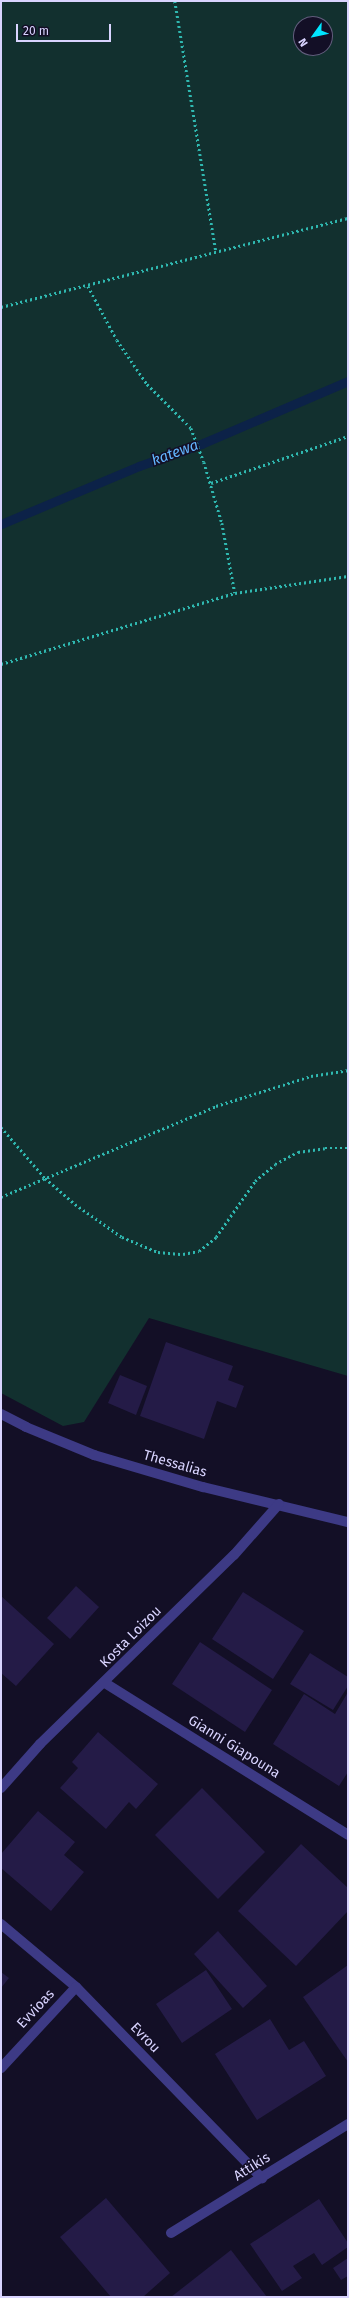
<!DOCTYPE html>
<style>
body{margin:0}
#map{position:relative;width:349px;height:2298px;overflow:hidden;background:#130f26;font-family:"Fira Sans",sans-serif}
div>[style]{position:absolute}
.green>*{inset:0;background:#12302f}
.stream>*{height:9px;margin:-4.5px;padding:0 4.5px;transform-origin:4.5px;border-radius:4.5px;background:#0c2248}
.building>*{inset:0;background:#241b47}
.path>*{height:2.5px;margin-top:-1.25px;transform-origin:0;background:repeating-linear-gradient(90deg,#2fb8b0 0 2px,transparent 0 5px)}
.street>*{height:10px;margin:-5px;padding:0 5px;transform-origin:5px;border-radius:5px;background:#3d3a85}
span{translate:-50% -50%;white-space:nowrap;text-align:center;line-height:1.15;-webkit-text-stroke:3px #130f26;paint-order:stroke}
.street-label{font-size:14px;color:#d9d4ff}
.water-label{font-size:15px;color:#62b6ff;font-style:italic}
.frame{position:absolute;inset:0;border:2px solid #d9d4ff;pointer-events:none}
.north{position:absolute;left:293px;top:16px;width:40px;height:40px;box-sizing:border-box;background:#130f26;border:1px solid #625e7d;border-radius:50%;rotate:237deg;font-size:11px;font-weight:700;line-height:16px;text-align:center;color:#d9d4ff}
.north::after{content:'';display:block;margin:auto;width:14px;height:18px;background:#00e5ff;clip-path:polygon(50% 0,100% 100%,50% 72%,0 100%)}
.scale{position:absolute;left:16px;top:24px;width:95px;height:18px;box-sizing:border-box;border:2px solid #d9d4ff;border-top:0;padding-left:5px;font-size:12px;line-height:14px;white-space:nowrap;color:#d9d4ff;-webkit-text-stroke:3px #130f26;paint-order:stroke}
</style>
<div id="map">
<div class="green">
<div style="clip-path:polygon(evenodd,1px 1px,348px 1px,348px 1376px,149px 1318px,84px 1422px,63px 1426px,1px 1393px,1px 1px,301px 24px,325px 24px,325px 48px,301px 48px,301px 24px)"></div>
</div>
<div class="stream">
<div style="left:1px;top:524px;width:150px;rotate:-22.8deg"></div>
<div style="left:139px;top:466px;width:66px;rotate:-19.5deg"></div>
<div style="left:201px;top:444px;width:160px;rotate:-23.2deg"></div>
</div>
<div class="building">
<div style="clip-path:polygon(166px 1342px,233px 1366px,228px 1380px,244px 1386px,236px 1408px,217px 1401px,204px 1439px,140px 1416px)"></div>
<div style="clip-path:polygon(120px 1375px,147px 1386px,136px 1415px,108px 1403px)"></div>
<div style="clip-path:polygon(76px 1586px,99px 1607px,70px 1639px,47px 1618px)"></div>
<div style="clip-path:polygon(243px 1592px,304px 1631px,273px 1679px,212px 1639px)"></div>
<div style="clip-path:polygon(1px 1596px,54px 1644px,16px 1686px,1px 1673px)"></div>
<div style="clip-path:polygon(200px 1642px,272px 1690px,245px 1732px,172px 1684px)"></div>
<div style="clip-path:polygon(310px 1653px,348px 1677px,348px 1686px,333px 1710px,290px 1684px)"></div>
<div style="clip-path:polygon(348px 1692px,348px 1772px,339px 1786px,273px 1744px,304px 1694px,335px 1714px)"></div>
<div style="clip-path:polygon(98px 1732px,158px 1784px,136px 1809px,129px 1802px,106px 1829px,60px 1788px,78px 1768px,72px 1762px)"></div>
<div style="clip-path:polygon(202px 1788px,265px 1852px,218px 1899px,155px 1835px)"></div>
<div style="clip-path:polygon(38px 1811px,75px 1842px,64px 1855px,84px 1872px,51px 1911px,1px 1868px,1px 1854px)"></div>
<div style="clip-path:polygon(301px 1844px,348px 1888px,348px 1911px,296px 1966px,238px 1911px)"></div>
<div style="clip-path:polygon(218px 1931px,267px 1986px,243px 2008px,194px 1954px)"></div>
<div style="clip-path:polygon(348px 1965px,348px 2062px,303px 1997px)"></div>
<div style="clip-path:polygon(206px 1970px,232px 2009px,182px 2043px,156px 2004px)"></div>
<div style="clip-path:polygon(1px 1972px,9px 1978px,1px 1988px)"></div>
<div style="clip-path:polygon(270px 2019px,289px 2050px,304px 2041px,326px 2076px,257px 2120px,215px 2054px)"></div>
<div style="clip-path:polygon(106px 2198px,170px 2273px,143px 2297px,111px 2297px,60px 2237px)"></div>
<div style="clip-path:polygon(319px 2199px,348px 2243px,348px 2247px,322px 2265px,314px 2253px,293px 2266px,302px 2278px,282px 2291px,250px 2244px)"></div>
<div style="clip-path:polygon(231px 2250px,267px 2297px,171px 2297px)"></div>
<div style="clip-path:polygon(348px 2258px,348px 2276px,341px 2280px,333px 2268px)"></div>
</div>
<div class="path">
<div style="left:175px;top:1px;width:254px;rotate:80.7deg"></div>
<div style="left:88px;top:286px;width:61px;rotate:61.8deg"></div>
<div style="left:117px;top:340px;width:53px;rotate:55.7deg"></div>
<div style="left:147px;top:384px;width:62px;rotate:45deg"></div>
<div style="left:191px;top:428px;width:36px;rotate:69deg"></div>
<div style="left:204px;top:462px;width:64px;rotate:73.6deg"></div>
<div style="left:222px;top:523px;width:71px;rotate:79.5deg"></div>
<div style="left:1px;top:307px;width:358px;rotate:-14.4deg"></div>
<div style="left:211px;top:483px;width:145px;rotate:-18.9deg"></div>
<div style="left:1px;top:664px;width:245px;rotate:-16.9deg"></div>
<div style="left:235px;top:593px;width:114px;rotate:-8.6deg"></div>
<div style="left:1px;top:1127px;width:67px;rotate:49.2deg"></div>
<div style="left:45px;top:1178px;width:40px;rotate:41deg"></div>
<div style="left:75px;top:1204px;width:57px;rotate:35.1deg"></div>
<div style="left:122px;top:1237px;width:39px;rotate:23deg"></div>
<div style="left:158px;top:1252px;width:25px;rotate:5deg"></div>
<div style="left:183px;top:1254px;width:16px;rotate:-11deg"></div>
<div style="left:199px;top:1251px;width:22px;rotate:-39deg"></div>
<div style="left:216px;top:1237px;width:68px;rotate:-55.1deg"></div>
<div style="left:255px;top:1181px;width:26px;rotate:-40deg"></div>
<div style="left:275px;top:1164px;width:26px;rotate:-28deg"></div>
<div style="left:298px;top:1152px;width:27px;rotate:-8deg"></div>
<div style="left:325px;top:1148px;width:23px"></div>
<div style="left:1px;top:1197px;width:233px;rotate:-22.9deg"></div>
<div style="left:216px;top:1106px;width:100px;rotate:-17.5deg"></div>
<div style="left:311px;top:1076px;width:37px;rotate:-9deg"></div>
</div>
<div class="street">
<div style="left:1px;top:1414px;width:28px;rotate:27deg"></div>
<div style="left:26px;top:1427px;width:74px;rotate:22.4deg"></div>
<div style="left:94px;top:1455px;width:114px;rotate:16.4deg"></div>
<div style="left:203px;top:1487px;width:149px;rotate:13.6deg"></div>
<div style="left:105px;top:1683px;width:287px;rotate:32deg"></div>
<div style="left:1px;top:1788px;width:59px;rotate:-48.4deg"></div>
<div style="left:40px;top:1744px;width:271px;rotate:-44.3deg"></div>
<div style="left:234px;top:1555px;width:68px;rotate:-48.6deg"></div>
<div style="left:1px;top:1924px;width:98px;rotate:40deg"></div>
<div style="left:76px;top:1987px;width:267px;rotate:45.8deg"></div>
<div style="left:1px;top:2068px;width:110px;rotate:-47.2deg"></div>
<div style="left:171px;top:2233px;width:208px;rotate:-31.6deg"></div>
</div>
<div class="street-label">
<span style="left:175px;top:1464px;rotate:16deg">Thessalias</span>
<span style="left:131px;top:1637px;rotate:-45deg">Kosta Loizou</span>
<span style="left:234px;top:1747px;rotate:32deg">Gianni Giapouna</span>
<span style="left:36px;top:2009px;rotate:-47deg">Evvioas</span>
<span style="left:145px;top:2038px;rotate:46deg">Evrou</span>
<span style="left:252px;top:2167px;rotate:-32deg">Attikis</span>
</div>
<div class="water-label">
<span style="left:175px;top:453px;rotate:-20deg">katewa</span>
</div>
<div class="frame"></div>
<div class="north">N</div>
<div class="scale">20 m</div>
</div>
